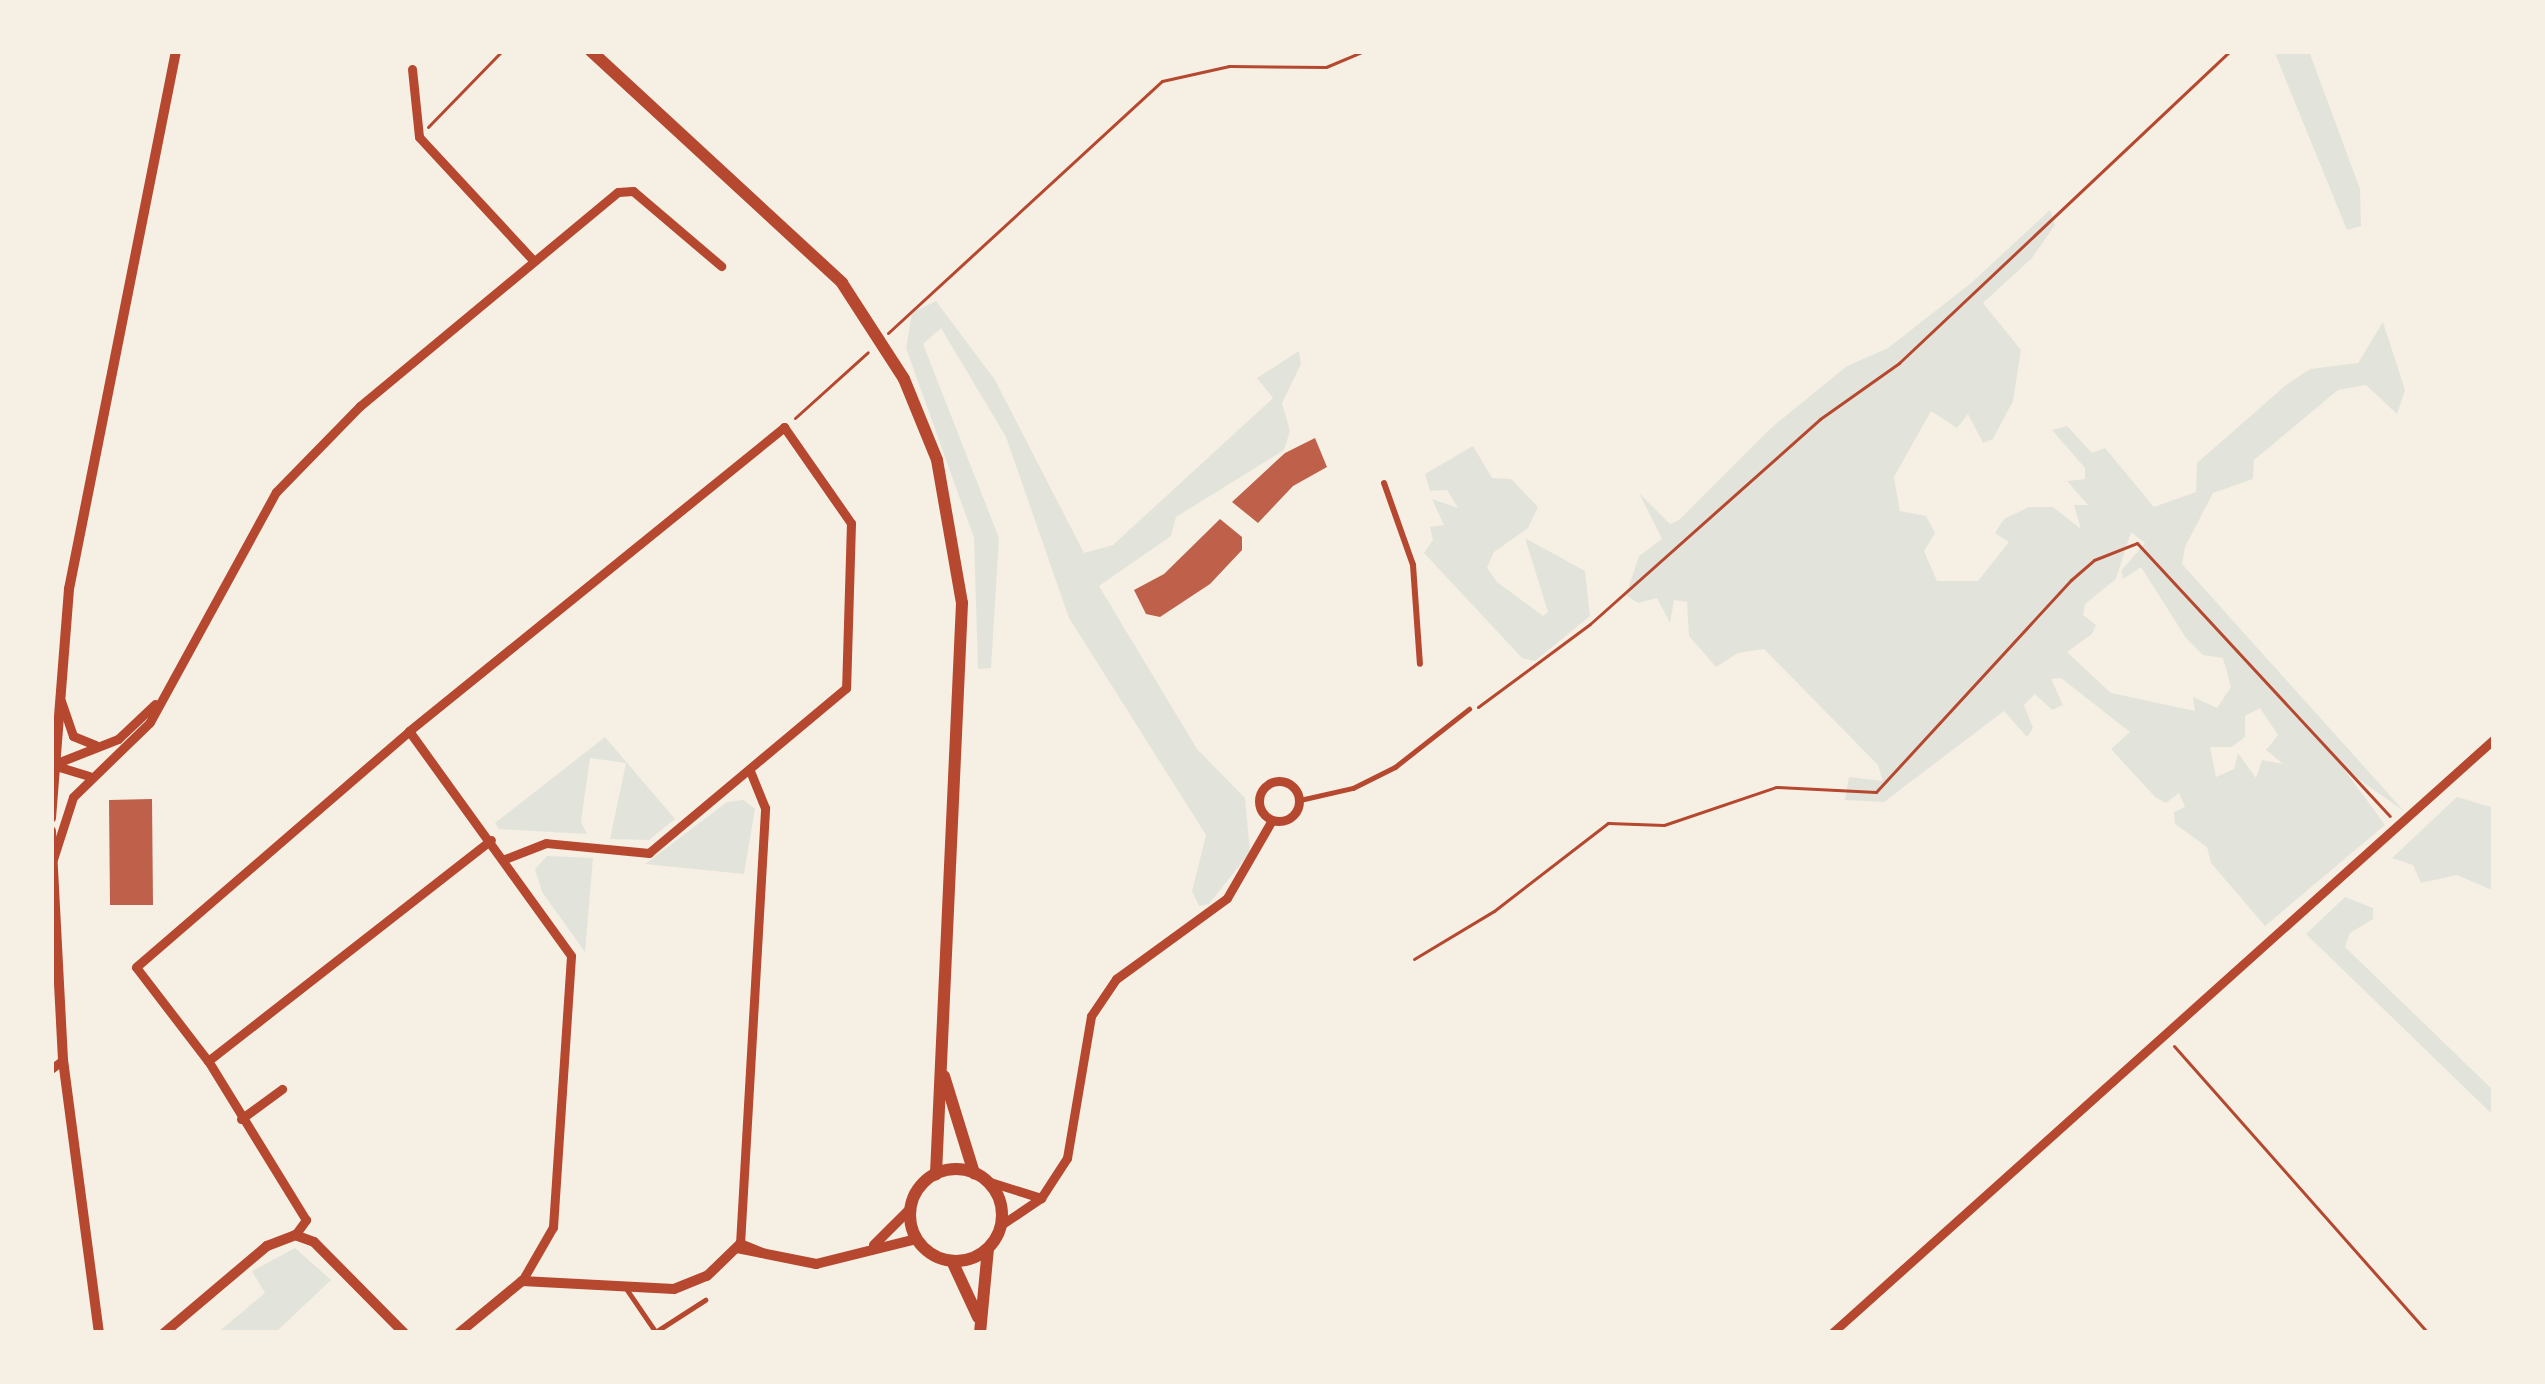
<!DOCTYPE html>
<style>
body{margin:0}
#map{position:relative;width:2545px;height:1384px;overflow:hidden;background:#f6efe4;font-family:Manrope,sans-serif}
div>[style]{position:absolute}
.green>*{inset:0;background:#e2e4dc}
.building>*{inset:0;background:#bf614a}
.path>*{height:3px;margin:-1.5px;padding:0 1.5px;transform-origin:1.5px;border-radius:1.5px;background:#b5482f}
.service>*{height:4.5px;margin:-2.25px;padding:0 2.25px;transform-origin:2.25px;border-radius:2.25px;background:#b5482f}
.pedestrian>*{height:6px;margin:-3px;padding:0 3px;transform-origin:3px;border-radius:3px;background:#b5482f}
.minor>*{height:9px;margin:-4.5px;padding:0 4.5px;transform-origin:4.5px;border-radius:4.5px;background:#b5482f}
.minor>.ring{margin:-4.5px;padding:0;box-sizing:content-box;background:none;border:9px solid #b5482f;border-radius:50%}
.tertiary>*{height:10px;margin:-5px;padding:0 5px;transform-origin:5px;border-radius:5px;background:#b5482f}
.secondary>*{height:12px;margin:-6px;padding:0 6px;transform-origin:6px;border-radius:6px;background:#b5482f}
.secondary>.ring{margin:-6px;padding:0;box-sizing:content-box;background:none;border:12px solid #b5482f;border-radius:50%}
span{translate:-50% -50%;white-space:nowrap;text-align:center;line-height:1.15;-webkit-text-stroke:9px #f6efe4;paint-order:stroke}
.frame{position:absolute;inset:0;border:54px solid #f6efe4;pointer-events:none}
</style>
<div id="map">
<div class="green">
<div style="clip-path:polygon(2274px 51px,2309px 51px,2360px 189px,2361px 226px,2347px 230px)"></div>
<div style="clip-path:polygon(evenodd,2050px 210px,2055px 225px,2032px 258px,1983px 303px,2021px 350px,2013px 401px,1993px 439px,1983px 443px,1968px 414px,1957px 428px,1931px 411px,1894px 477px,1900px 511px,1926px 516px,1935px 533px,1924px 551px,1937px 581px,1978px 581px,2009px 542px,1995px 533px,2004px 519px,2029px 507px,2053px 507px,2081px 529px,2074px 505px,2088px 505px,2067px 481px,2085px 479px,2085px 468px,2052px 430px,2067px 426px,2092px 453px,2105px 448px,2154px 507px,2196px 492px,2197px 463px,2286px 385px,2310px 369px,2358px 363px,2383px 322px,2405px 390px,2397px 414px,2366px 385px,2338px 390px,2254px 460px,2253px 479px,2213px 493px,2185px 547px,2182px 564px,2404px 811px,2344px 769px,2385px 825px,2265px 926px,2211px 863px,2207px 847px,2175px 824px,2174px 812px,2185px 807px,2179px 793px,2166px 803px,2155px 797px,2111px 749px,2130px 732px,2061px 678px,2051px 679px,2063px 705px,2052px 710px,2035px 694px,2024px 705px,2033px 728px,2027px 737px,2004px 711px,1884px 802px,1845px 800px,1849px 777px,1883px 781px,1878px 765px,1764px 649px,1738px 653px,1716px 667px,1689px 636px,1687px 602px,1674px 600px,1670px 623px,1657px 598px,1638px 603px,1626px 595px,1639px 556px,1662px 539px,1639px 493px,1670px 524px,1679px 520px,1771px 428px,1847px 366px,1888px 348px,1970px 284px,2050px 210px,2131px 532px,2145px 543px,2121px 571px,2123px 579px,2141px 567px,2186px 638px,2203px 655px,2223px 658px,2231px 687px,2217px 708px,2193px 697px,2195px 711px,2111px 693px,2067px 652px,2092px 634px,2096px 625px,2083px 615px,2085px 604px,2116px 579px,2131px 532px,2050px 210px,2260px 708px,2278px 735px,2266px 750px,2283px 764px,2262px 760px,2256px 778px,2238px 753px,2234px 769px,2216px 777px,2210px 747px,2232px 747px,2245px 737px,2245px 716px,2260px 708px)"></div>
<div style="clip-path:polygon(936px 301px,995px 380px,1084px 553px,1113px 545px,1273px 398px,1257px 378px,1299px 351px,1301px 364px,1282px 403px,1290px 431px,1284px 450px,1176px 517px,1171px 536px,1099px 586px,1197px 749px,1245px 798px,1250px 852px,1209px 904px,1199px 906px,1192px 891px,1206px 835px,1069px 618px,1006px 437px,941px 328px,923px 344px,999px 538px,991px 668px,978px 669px,974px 538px,906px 348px,912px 313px)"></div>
<div style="clip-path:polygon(1473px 446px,1492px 478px,1511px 479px,1538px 507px,1528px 528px,1494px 552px,1487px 568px,1497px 582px,1543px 616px,1548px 612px,1525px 538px,1585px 571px,1590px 616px,1535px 661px,1522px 658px,1424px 553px,1433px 540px,1430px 527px,1444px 525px,1432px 499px,1458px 508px,1447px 490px,1430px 491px,1425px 474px)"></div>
<div style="clip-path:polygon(605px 737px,675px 819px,649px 840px,610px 839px,626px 763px,590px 758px,581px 822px,587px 834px,499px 829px,495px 823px)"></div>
<div style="clip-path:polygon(2457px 797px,2494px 808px,2494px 891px,2457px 875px,2421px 883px,2413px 865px,2392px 858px)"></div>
<div style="clip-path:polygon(744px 800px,755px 809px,744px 874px,645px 864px,727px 802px)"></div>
<div style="clip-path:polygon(593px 858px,585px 952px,542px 892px,535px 869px,547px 856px)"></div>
<div style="clip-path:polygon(2345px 897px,2373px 908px,2373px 919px,2350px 933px,2345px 947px,2494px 1091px,2494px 1116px,2306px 934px)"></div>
<div style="clip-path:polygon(295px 1248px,331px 1280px,275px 1333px,217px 1333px,265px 1293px,252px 1271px)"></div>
</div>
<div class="building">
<div style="clip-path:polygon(1315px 438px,1327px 467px,1293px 486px,1258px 523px,1232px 502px,1285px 453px)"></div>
<div style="clip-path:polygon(1220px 519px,1242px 537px,1242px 550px,1210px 584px,1160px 617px,1146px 614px,1134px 590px,1164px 574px)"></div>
<div style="clip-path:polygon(152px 799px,153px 905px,110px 905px,109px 800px)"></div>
</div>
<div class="path">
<div style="left:428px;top:127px;width:106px;rotate:-45.8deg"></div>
<div style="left:888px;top:333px;width:372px;rotate:-42.6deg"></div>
<div style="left:1162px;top:81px;width:69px;rotate:-12.6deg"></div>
<div style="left:1229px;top:66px;width:97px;rotate:0.6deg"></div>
<div style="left:1326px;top:67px;width:41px;rotate:-22.8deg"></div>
<div style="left:795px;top:418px;width:98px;rotate:-42.1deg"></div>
<div style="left:1478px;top:707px;width:139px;rotate:-36.5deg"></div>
<div style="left:1590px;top:624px;width:308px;rotate:-41.7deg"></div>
<div style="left:1820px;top:419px;width:97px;rotate:-35.3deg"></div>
<div style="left:1899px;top:363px;width:455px;rotate:-43.3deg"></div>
<div style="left:1414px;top:959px;width:93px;rotate:-31deg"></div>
<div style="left:1494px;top:911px;width:144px;rotate:-37.7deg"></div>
<div style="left:1608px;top:823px;width:56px;rotate:2deg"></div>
<div style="left:1664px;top:825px;width:118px;rotate:-18.7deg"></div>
<div style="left:1776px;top:787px;width:100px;rotate:2.9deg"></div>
<div style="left:1876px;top:792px;width:288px;rotate:-47.4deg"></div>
<div style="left:2071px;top:580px;width:30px;rotate:-41deg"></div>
<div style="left:2094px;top:560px;width:46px;rotate:-21.6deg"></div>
<div style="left:2137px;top:543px;width:372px;rotate:47.2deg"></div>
<div style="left:2174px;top:1046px;width:383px;rotate:48.5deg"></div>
</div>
<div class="service">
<div style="left:1300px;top:800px;width:54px;rotate:-12.8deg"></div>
<div style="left:1353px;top:788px;width:47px;rotate:-26.6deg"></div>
<div style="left:1395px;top:767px;width:94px;rotate:-38.1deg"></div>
<div style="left:626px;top:1288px;width:53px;rotate:55.7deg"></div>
<div style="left:654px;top:1333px;width:61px;rotate:-32.9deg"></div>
</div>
<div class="pedestrian">
<div style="left:1384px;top:483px;width:87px;rotate:70.5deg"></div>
<div style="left:1413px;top:565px;width:99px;rotate:86deg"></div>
</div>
<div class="minor">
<div style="left:412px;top:69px;width:68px;rotate:84.1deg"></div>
<div style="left:419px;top:137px;width:168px;rotate:47.2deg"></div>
<div style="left:61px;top:701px;width:37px;rotate:71deg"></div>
<div style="left:73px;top:736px;width:24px;rotate:22deg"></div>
<div style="left:409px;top:731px;width:277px;rotate:54.2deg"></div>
<div style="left:571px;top:956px;width:272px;rotate:93.8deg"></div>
<div style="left:553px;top:1227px;width:62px;rotate:119.9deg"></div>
<div style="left:89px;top:776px;width:39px;rotate:-163deg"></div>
<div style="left:52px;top:765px;width:71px;rotate:-21.5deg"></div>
<div style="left:118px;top:739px;width:51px;rotate:-43.4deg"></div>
<div class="ring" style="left:1259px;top:781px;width:31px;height:31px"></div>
<div style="left:53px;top:859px;width:65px;rotate:-72.1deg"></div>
<div style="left:73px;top:797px;width:107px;rotate:-44.2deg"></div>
<div style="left:150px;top:722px;width:262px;rotate:-61.3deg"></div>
<div style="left:276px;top:492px;width:120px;rotate:-45.7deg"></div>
<div style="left:360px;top:406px;width:335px;rotate:-39.7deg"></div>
<div style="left:618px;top:192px;width:15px;rotate:-4deg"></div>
<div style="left:633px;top:191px;width:116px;rotate:40.4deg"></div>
<div style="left:208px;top:1061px;width:359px;rotate:-38deg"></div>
<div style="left:51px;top:1069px;width:15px;rotate:-37deg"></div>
<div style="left:241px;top:1119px;width:51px;rotate:-36.2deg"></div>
<div style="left:987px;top:1181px;width:57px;rotate:17.5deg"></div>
<div style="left:1041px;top:1198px;width:48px;rotate:146deg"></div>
<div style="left:1041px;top:1198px;width:48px;rotate:-57deg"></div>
<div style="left:1067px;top:1158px;width:144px;rotate:-80.4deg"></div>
<div style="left:1091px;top:1016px;width:45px;rotate:-56deg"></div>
<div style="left:1116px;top:979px;width:137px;rotate:-36.1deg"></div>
<div style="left:1227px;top:898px;width:90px;rotate:-60deg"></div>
<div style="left:295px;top:1235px;width:19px;rotate:-54deg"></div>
<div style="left:306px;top:1220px;width:187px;rotate:-121.6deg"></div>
<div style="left:208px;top:1061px;width:118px;rotate:-127.5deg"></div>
<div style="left:136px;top:967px;width:361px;rotate:-40.8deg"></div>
<div style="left:409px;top:731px;width:483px;rotate:-39deg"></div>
<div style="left:784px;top:427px;width:117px;rotate:55.1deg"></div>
<div style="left:851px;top:523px;width:165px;rotate:91.7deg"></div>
<div style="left:846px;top:688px;width:257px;rotate:140.1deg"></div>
<div style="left:649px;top:853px;width:103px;rotate:-174.5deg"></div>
<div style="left:546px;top:843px;width:44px;rotate:158.7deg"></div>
<div style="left:740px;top:1244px;width:437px;rotate:-86.7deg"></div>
<div style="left:765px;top:808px;width:40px;rotate:-112deg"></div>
<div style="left:1832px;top:1333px;width:889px;rotate:-41.9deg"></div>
</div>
<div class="tertiary">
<div style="left:51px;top:818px;width:230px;rotate:-85.5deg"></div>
<div style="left:69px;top:589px;width:549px;rotate:-78.75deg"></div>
<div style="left:51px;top:831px;width:229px;rotate:87deg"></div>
<div style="left:63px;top:1060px;width:275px;rotate:82.5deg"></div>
<div style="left:874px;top:1245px;width:51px;rotate:-45deg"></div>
<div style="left:737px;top:1248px;width:81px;rotate:11.4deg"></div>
<div style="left:816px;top:1264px;width:103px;rotate:-14deg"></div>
<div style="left:164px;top:1333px;width:135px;rotate:-40.2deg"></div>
<div style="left:267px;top:1246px;width:30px;rotate:-21deg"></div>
<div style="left:295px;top:1235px;width:20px;rotate:20deg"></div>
<div style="left:314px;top:1242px;width:128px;rotate:45.3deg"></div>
<div style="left:459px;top:1333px;width:82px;rotate:-39.5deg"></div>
<div style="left:522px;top:1281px;width:152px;rotate:3deg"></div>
<div style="left:674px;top:1289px;width:35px;rotate:-22deg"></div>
<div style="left:707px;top:1276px;width:46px;rotate:-44.1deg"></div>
<div style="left:740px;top:1244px;width:24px;rotate:22deg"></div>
</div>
<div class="secondary">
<div style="left:591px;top:51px;width:342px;rotate:42.7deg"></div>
<div style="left:842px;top:283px;width:114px;rotate:57.1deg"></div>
<div style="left:904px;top:379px;width:87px;rotate:67.8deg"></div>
<div style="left:937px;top:460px;width:145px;rotate:80.1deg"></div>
<div style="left:962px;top:603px;width:572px;rotate:92.61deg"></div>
<div style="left:944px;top:1076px;width:102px;rotate:72.8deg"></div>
<div class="ring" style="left:910px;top:1169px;width:80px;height:80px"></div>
<div style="left:952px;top:1261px;width:62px;rotate:65.1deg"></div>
<div style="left:980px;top:1333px;width:84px;rotate:-84.6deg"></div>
</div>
<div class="frame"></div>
</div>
